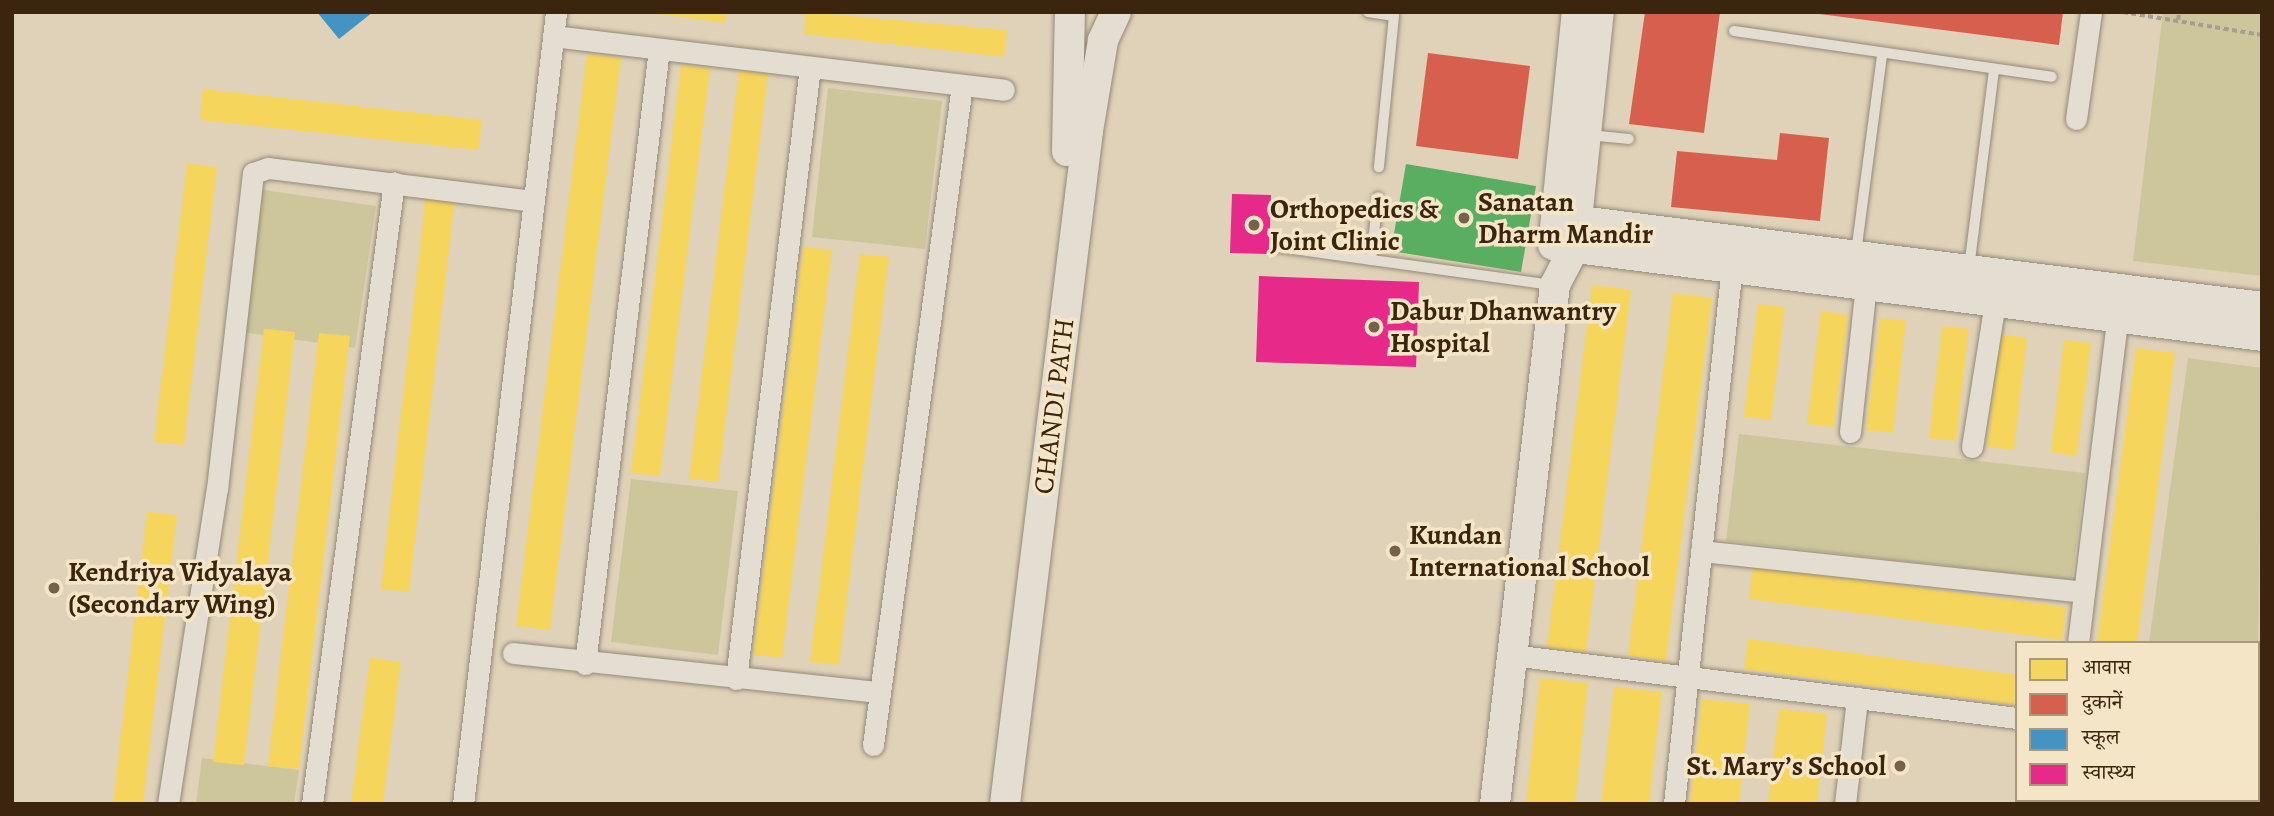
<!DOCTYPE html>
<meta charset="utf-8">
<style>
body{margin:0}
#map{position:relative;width:2274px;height:816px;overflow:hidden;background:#dfd2b8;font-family:Alegreya,"Noto Serif Devanagari",serif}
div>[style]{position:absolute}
.green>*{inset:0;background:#cdc69b}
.homes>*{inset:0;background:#f6d55c}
.shops>*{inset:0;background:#d6604d}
.schools>*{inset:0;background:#4393c3}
.health>*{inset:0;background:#e7298a}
.public>*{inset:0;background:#5aae61}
.path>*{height:3.5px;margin-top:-1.75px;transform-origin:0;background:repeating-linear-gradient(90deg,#a59e93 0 5px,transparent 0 8.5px)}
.roads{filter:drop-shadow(0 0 2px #958a79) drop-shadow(0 0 2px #958a79)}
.lane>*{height:10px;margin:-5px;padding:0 5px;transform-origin:5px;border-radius:5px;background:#e4ded2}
.street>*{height:21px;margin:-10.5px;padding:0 10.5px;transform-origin:10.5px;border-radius:10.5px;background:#e4ded2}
.secondary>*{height:30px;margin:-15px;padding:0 15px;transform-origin:15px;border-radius:15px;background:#e4ded2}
.dots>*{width:19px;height:19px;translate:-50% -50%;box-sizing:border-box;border:4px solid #f4e5c7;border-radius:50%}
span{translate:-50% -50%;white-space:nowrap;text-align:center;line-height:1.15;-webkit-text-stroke:7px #f4e5c7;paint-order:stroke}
.poi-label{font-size:28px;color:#3b250f;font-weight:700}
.left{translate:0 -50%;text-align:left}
.right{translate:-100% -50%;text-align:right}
.street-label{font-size:28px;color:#3b250f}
.frame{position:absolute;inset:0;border:14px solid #3b250f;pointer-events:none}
.legend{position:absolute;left:2015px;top:641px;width:245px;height:161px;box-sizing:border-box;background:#f4e5c7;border:2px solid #aa987d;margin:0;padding:9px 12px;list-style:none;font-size:21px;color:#3b250f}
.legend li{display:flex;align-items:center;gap:14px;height:35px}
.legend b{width:35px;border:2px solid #aa987d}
</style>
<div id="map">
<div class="green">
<div style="clip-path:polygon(2163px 12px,2262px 12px,2262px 276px,2133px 261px)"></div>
<div style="clip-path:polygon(828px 88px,942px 101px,925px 249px,812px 237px)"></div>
<div style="clip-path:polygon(263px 190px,376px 206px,355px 348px,242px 332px)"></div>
<div style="clip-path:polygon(2188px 358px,2262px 368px,2258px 646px,2149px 643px)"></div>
<div style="clip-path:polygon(1739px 434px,2085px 473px,2072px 580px,1726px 541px)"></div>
<div style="clip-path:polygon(631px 479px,738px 491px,718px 655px,611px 642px)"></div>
<div style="clip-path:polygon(202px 758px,299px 770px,294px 804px,196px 804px)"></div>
<div style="clip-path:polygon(2080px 800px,2238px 800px,2080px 804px)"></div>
</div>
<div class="homes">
<div style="clip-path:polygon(645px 12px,727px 12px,725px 23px)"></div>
<div style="clip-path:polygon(806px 12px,1007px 30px,1004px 57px,804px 34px)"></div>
<div style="clip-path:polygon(587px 54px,621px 58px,550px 630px,516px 626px)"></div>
<div style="clip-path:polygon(681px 65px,710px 68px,660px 476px,631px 473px)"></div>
<div style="clip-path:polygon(739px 71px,768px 74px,718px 482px,689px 479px)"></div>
<div style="clip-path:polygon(203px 89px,482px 120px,478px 150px,200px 120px)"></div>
<div style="clip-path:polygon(187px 163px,217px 167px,184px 445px,154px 442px)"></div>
<div style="clip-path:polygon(426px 195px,455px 199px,409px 592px,381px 589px)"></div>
<div style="clip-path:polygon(803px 247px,832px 250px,782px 658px,753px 655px)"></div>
<div style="clip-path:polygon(860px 254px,889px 257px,839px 665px,810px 662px)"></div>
<div style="clip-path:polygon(1592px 285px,1631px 290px,1586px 652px,1547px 648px)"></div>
<div style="clip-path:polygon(1673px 293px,1712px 298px,1666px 661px,1628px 656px)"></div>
<div style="clip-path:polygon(1758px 304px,1785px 307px,1771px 420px,1744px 417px)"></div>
<div style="clip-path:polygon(1821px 311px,1848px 315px,1834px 427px,1807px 424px)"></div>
<div style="clip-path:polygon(1880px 318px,1906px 321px,1893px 433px,1866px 430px)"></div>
<div style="clip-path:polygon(1942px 326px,1969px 329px,1956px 441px,1929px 438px)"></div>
<div style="clip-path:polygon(264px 329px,295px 332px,244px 765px,213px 762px)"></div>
<div style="clip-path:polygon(319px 333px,350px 336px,299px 769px,268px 766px)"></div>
<div style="clip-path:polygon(2000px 334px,2027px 338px,2014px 450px,1987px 447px)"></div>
<div style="clip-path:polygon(2064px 340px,2091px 343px,2077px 456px,2051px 452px)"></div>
<div style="clip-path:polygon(2136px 348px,2175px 353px,2155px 510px,2137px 643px,2097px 643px)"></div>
<div style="clip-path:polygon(147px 512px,177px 515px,143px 804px,113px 804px)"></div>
<div style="clip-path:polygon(1753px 566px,2066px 607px,2062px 640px,1749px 599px)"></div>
<div style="clip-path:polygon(1748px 639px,2017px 675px,2017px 705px,1744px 669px)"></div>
<div style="clip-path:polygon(370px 658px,401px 662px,383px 804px,351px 804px)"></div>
<div style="clip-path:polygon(1540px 678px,1588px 683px,1575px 804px,1526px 804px)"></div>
<div style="clip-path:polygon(1614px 687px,1662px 692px,1649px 804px,1601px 804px)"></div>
<div style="clip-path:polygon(1702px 699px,1750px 704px,1739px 804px,1690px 804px)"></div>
<div style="clip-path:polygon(1779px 709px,1827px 714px,1817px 804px,1768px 804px)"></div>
<div style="clip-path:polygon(2262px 763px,2262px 804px,2256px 804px,2258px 800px)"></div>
</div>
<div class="shops">
<div style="clip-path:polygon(1645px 12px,1720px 12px,1704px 133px,1629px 124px)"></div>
<div style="clip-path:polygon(1804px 12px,2063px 12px,2059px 45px)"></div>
<div style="clip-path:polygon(1428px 53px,1530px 66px,1518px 159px,1416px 146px)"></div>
<div style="clip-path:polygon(1780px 133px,1829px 138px,1820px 221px,1671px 207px,1677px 151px,1777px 160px)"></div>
</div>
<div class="schools">
<div style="clip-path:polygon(317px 12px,373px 12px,339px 39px)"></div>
</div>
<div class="health">
<div style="clip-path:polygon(1232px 194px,1271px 195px,1269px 254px,1230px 253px)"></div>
<div style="clip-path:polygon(1259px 276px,1419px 282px,1416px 367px,1256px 362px)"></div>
</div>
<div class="public">
<div style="clip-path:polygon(1406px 164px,1536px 186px,1521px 272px,1391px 251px)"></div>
</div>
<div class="path">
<div style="left:2123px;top:12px;width:141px;rotate:9.4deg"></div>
<div style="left:2178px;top:20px;width:8px;rotate:-83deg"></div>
</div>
<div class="roads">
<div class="lane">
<div style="left:1368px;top:12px;width:26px;rotate:9deg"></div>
<div style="left:1394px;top:16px;width:152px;rotate:95.7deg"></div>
<div style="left:1734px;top:31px;width:321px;rotate:8.2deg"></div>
<div style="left:1589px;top:135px;width:40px;rotate:5.7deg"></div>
<div style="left:1278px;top:247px;width:277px;rotate:7.9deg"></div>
<div style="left:1856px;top:253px;width:199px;rotate:-82.5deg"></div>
<div style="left:1371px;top:260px;width:63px;rotate:-83.7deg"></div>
<div style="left:1969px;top:268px;width:200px;rotate:-82.8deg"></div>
</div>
<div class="street">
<div style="left:553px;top:36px;width:454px;rotate:6.8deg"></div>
<div style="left:2076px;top:119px;width:108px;rotate:-82deg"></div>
<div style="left:1850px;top:432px;width:148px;rotate:-83.8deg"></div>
<div style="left:1972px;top:447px;width:147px;rotate:-81deg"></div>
<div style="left:1701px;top:551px;width:385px;rotate:6.1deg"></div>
<div style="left:2078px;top:643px;width:341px;rotate:-83.1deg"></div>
<div style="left:513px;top:653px;width:369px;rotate:6.1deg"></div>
<div style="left:1512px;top:655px;width:509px;rotate:7.11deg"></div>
<div style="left:585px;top:664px;width:619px;rotate:-83.14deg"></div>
<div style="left:736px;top:679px;width:616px;rotate:-83.11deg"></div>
<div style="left:873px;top:745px;width:666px;rotate:-82.32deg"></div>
<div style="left:168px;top:804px;width:319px;rotate:-81.2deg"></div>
<div style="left:217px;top:489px;width:318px;rotate:-83.5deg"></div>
<div style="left:253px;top:173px;width:16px;rotate:-18deg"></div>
<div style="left:268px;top:168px;width:268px;rotate:7.1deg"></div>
<div style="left:312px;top:804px;width:627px;rotate:-82.49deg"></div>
<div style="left:463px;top:804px;width:797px;rotate:-83.3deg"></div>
<div style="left:1674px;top:804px;width:551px;rotate:-83.85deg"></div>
<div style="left:1845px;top:804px;width:107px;rotate:-83.5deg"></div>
</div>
<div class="secondary">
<div style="left:1067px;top:151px;width:139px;rotate:-88.8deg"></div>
<div style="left:1556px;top:218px;width:712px;rotate:7.18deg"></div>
<div style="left:1554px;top:237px;width:226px;rotate:-84.2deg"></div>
<div style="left:1553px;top:245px;width:715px;rotate:7.31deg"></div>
<div style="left:1005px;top:804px;width:678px;rotate:-82.97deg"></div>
<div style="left:1088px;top:131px;width:92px;rotate:-80.6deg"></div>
<div style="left:1103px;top:40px;width:31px;rotate:-65deg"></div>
<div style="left:1495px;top:804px;width:522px;rotate:-83.41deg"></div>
<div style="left:1555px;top:285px;width:42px;rotate:-62.8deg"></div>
<div style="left:1574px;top:248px;width:237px;rotate:-84deg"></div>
</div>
</div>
<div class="dots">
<div style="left:1464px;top:218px;background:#74624a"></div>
<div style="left:1254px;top:225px;background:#74624a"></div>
<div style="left:1374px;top:327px;background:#74624a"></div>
<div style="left:1395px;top:551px;background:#74624a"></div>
<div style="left:54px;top:588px;background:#74624a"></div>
<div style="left:1900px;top:766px;background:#74624a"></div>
</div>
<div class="poi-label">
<span class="left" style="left:1478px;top:218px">Sanatan<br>Dharm Mandir</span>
<span class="left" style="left:1270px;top:225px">Orthopedics &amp;<br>Joint Clinic</span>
<span class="left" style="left:1390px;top:327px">Dabur Dhanwantry<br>Hospital</span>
<span class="left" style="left:1409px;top:551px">Kundan<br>International School</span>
<span class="left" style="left:68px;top:588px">Kendriya Vidyalaya<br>(Secondary Wing)</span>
<span class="right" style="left:1886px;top:766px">St. Mary’s School</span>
</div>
<div class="street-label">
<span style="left:1054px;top:406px;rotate:-83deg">CHANDI PATH</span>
</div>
<div class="frame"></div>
<ul class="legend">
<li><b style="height:19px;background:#f6d55c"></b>आवास</li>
<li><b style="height:19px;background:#d6604d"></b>दुकानें</li>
<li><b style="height:19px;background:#4393c3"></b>स्कूल</li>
<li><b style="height:19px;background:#e7298a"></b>स्वास्थ्य</li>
</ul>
</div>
